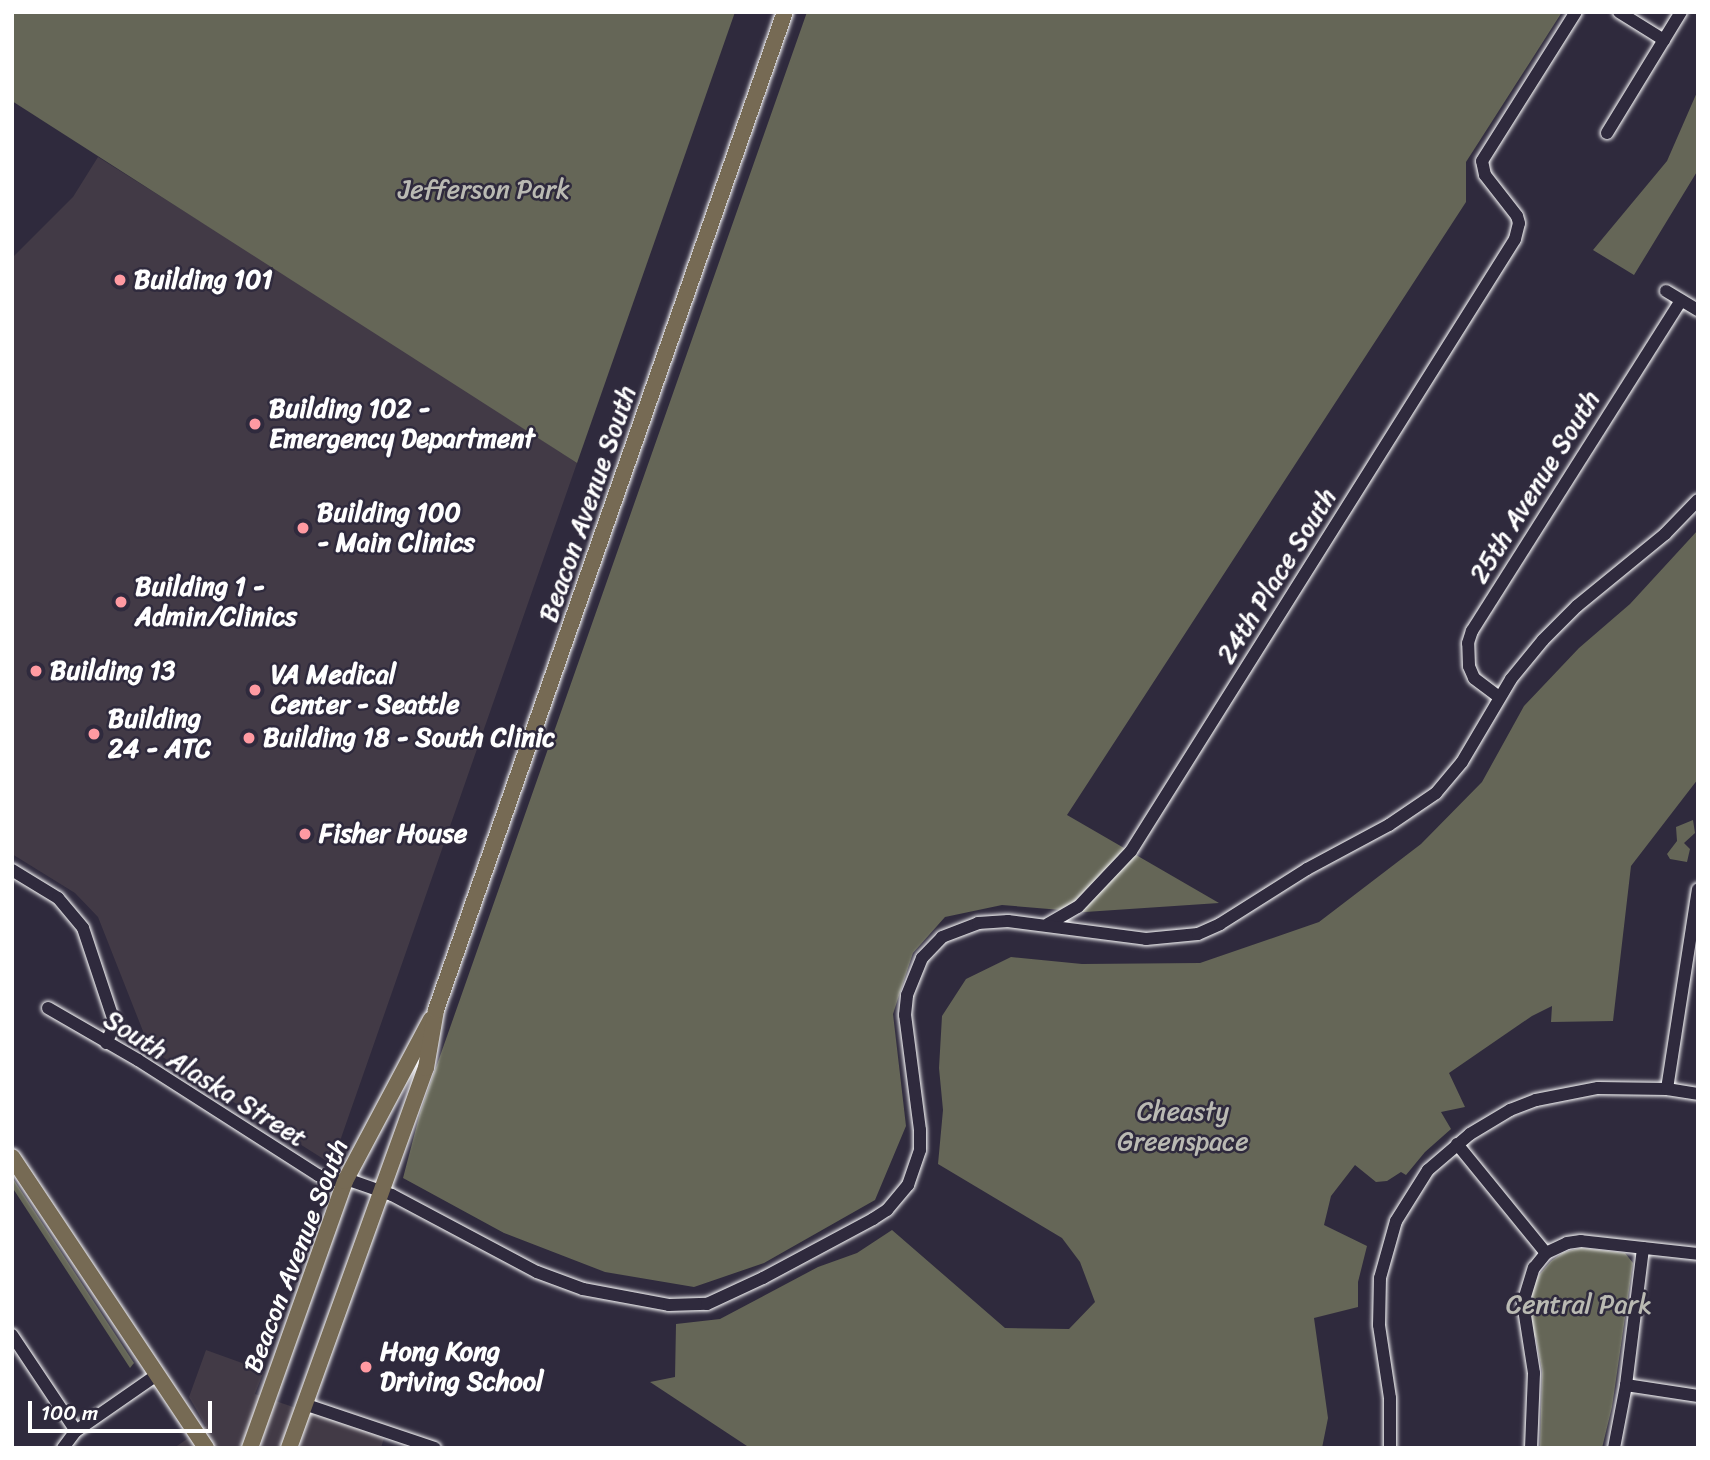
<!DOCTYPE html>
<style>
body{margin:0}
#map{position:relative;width:1710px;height:1460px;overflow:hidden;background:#2f2a3d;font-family:Sriracha,sans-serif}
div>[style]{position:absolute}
.built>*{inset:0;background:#423a46}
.green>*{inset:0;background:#656657}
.roads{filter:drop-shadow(0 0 2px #fff) drop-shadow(0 0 2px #fff)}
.minor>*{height:12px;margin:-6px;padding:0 6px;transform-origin:6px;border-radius:6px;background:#2f2a3d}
.major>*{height:16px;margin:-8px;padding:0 8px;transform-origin:8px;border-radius:8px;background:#766a54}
.dots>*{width:19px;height:19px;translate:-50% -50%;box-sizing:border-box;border:4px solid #2f2a3d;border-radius:50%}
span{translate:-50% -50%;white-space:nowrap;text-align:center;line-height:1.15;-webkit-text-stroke:5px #2f2a3d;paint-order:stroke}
.park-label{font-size:26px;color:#babab3}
.poi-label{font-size:26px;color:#fff;font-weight:700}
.left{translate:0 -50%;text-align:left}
.street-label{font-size:26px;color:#fff}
.frame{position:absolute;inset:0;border:14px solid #fff;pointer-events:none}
.scale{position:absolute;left:28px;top:1401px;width:184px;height:32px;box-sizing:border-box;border:4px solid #fff;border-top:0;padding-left:9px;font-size:21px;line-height:24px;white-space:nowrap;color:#fff;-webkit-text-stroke:5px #2f2a3d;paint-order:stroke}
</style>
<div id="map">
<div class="built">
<div style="clip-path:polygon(98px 157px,345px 312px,577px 463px,333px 1161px,325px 1160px,150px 1049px,98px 917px,75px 893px,12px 854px,12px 258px,73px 197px)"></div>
<div style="clip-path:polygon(206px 1350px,264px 1371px,255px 1394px,384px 1438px,381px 1448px,174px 1448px,206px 1426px,189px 1397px)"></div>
</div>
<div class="green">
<div style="clip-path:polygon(12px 12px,735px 12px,577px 463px,12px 101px)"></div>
<div style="clip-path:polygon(807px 12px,1562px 12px,1466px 162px,1466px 202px,1067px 815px,1219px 903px,1085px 912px,1002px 905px,945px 917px,913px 953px,893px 1014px,906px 1126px,875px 1200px,764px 1263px,694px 1287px,605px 1272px,504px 1233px,403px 1178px,420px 1113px)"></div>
<div style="clip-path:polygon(1698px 90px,1698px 170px,1634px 275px,1593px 250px,1667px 161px)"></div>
<div style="clip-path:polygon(1698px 530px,1698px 779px,1631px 866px,1613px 1021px,1551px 1022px,1552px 1006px,1532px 1016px,1449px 1073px,1465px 1107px,1441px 1112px,1451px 1129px,1425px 1152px,1406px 1175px,1401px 1172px,1387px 1181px,1376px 1182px,1355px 1165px,1331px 1196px,1324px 1225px,1367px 1246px,1358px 1282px,1358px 1307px,1314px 1318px,1328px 1418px,1322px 1448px,750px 1448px,650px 1382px,675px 1377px,676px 1324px,720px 1319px,818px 1267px,857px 1253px,892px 1230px,1005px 1328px,1069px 1329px,1095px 1302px,1080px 1262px,1062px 1238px,938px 1164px,943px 1110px,939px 1068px,942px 1016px,966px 979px,1011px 957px,1082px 964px,1200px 963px,1319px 922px,1421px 844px,1482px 782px,1524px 706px,1579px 648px,1630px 604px)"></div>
<div style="clip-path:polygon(1693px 820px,1695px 833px,1684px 843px,1690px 849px,1687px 862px,1670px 859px,1667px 854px,1677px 841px,1676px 827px)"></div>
<div style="clip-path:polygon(12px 1177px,134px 1363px,130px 1368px,12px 1187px)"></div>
<div style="clip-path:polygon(1581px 1248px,1625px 1253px,1633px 1263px,1612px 1407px,1602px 1448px,1540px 1448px,1542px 1371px,1536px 1338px,1532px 1334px,1531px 1292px,1538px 1276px,1551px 1261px,1564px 1252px)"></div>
</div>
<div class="roads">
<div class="minor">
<div style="left:1619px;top:12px;width:53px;rotate:31.9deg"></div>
<div style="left:1607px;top:133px;width:142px;rotate:-58.6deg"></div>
<div style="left:1666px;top:291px;width:37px;rotate:31deg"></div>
<div style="left:1499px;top:697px;width:31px;rotate:-143deg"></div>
<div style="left:1474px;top:678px;width:13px;rotate:-113deg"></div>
<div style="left:1469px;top:666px;width:23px;rotate:-92deg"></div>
<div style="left:1468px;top:643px;width:13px;rotate:-72deg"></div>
<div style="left:1472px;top:631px;width:391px;rotate:-57.7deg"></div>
<div style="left:12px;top:870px;width:54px;rotate:31.3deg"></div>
<div style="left:58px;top:898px;width:39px;rotate:50deg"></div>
<div style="left:83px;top:928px;width:101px;rotate:71.6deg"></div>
<div style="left:115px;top:1024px;width:21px;rotate:115deg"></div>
<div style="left:1048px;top:924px;width:34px;rotate:-30deg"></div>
<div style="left:1078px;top:907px;width:77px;rotate:-46.6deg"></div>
<div style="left:1131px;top:851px;width:722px;rotate:-57.89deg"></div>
<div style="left:1515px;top:239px;width:16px;rotate:-76deg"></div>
<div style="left:1519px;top:223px;width:7px;rotate:-106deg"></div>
<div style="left:1517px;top:216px;width:52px;rotate:-128deg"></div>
<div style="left:1485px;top:175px;width:14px;rotate:-102deg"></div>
<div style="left:1482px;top:161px;width:176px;rotate:-57.8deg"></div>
<div style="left:48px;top:1008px;width:104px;rotate:30deg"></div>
<div style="left:138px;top:1060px;width:214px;rotate:32.6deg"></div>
<div style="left:318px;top:1175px;width:11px;rotate:27deg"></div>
<div style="left:328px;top:1180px;width:24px;rotate:2deg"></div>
<div style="left:352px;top:1181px;width:42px;rotate:19.3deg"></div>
<div style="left:392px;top:1195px;width:164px;rotate:28deg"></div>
<div style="left:537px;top:1272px;width:49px;rotate:20.3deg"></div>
<div style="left:583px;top:1289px;width:87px;rotate:10.5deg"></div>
<div style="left:669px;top:1305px;width:38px;rotate:-2deg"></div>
<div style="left:707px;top:1304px;width:62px;rotate:-24.9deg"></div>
<div style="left:763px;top:1278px;width:125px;rotate:-28.2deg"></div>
<div style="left:873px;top:1219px;width:17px;rotate:-33deg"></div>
<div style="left:887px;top:1210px;width:33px;rotate:-50deg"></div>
<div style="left:908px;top:1185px;width:37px;rotate:-71deg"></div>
<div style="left:920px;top:1150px;width:20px;rotate:-90deg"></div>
<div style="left:920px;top:1130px;width:116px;rotate:-97.4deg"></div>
<div style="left:905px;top:1015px;width:20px;rotate:-84deg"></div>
<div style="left:907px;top:995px;width:40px;rotate:-68deg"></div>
<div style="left:922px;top:958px;width:29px;rotate:-46deg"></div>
<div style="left:942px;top:937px;width:39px;rotate:-21deg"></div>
<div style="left:978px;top:923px;width:30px;rotate:-4deg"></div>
<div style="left:1008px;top:921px;width:139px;rotate:7.4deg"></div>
<div style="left:1146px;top:939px;width:52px;rotate:-5.5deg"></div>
<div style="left:1198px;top:934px;width:24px;rotate:-24deg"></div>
<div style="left:1220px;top:924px;width:103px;rotate:-32.3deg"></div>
<div style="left:1307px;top:869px;width:93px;rotate:-28.2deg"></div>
<div style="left:1389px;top:825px;width:57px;rotate:-34.2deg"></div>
<div style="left:1436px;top:793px;width:40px;rotate:-50deg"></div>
<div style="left:1462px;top:762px;width:96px;rotate:-59.4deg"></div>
<div style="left:1511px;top:679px;width:50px;rotate:-50.6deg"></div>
<div style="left:1543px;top:640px;width:48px;rotate:-45deg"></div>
<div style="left:1577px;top:606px;width:114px;rotate:-39.3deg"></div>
<div style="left:1665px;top:534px;width:47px;rotate:-45.9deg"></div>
<div style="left:1667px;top:1089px;width:202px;rotate:-81.2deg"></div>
<div style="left:1457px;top:1144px;width:141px;rotate:50.8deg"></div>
<div style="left:1546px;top:1253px;width:23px;rotate:-25deg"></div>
<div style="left:1567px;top:1243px;width:14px;rotate:-8deg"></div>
<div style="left:1581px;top:1241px;width:118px;rotate:6.3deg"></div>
<div style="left:12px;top:1335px;width:115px;rotate:56.3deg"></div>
<div style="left:1626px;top:1385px;width:73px;rotate:8.7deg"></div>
<div style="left:304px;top:1404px;width:138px;rotate:18.6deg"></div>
<div style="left:63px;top:1448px;width:21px;rotate:-53deg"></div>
<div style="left:76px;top:1431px;width:96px;rotate:-34.8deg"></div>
<div style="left:1390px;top:1448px;width:50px;rotate:-90deg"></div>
<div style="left:1390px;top:1398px;width:74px;rotate:-98.6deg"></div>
<div style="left:1379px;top:1325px;width:47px;rotate:-88.8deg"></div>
<div style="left:1380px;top:1278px;width:59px;rotate:-74.3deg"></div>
<div style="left:1396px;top:1221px;width:60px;rotate:-57.9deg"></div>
<div style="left:1428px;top:1170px;width:55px;rotate:-40.6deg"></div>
<div style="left:1470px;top:1134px;width:47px;rotate:-31deg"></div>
<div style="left:1510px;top:1110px;width:28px;rotate:-21deg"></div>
<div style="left:1536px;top:1100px;width:63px;rotate:-11deg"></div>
<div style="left:1598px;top:1088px;width:69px;rotate:0.8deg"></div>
<div style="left:1667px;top:1089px;width:31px;rotate:9deg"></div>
<div style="left:1531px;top:1448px;width:75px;rotate:-87.7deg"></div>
<div style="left:1534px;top:1373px;width:71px;rotate:-98.9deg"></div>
<div style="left:1523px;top:1303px;width:37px;rotate:-73deg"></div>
<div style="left:1534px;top:1268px;width:19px;rotate:-51deg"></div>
<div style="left:1614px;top:1448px;width:64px;rotate:-79.2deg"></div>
<div style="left:1626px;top:1385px;width:138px;rotate:-82.9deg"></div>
</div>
<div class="major">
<div style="left:12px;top:1157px;width:350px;rotate:56.3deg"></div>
<div style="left:250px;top:1448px;width:283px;rotate:-70.4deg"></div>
<div style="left:345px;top:1181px;width:183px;rotate:-62deg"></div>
<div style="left:289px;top:1448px;width:404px;rotate:-70.2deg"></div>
<div style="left:426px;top:1068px;width:59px;rotate:-80.2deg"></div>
<div style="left:436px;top:1010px;width:1057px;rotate:-70.73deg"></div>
</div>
</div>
<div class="dots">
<div style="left:120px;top:280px;background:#ff9aa2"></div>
<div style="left:255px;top:424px;background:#ff9aa2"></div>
<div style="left:303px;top:528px;background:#ff9aa2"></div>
<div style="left:121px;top:602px;background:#ff9aa2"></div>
<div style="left:36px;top:671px;background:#ff9aa2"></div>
<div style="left:255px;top:690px;background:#ff9aa2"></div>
<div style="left:94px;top:734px;background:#ff9aa2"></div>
<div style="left:249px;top:738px;background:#ff9aa2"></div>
<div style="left:305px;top:834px;background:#ff9aa2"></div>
<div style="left:366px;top:1367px;background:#ff9aa2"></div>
</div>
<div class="park-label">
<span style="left:484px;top:190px">Jefferson Park</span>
<span style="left:1183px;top:1127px">Cheasty<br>Greenspace</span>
<span style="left:1579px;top:1305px">Central Park</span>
</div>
<div class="poi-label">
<span class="left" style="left:134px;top:280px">Building 101</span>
<span class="left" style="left:269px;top:424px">Building 102 -<br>Emergency Department</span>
<span class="left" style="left:317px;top:528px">Building 100<br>- Main Clinics</span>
<span class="left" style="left:135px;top:602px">Building 1 -<br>Admin/Clinics</span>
<span class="left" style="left:50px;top:671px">Building 13</span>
<span class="left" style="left:271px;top:690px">VA Medical<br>Center - Seattle</span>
<span class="left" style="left:108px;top:734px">Building<br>24 - ATC</span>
<span class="left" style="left:263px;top:738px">Building 18 - South Clinic</span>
<span class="left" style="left:319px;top:834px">Fisher House</span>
<span class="left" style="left:380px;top:1367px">Hong Kong<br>Driving School</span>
</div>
<div class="street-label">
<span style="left:1535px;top:487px;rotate:-58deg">25th Avenue South</span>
<span style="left:588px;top:504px;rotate:-71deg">Beacon Avenue South</span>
<span style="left:1277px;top:576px;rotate:-58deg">24th Place South</span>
<span style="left:205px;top:1079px;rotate:32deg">South Alaska Street</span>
<span style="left:296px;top:1256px;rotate:-69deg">Beacon Avenue South</span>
</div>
<div class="frame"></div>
<div class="scale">100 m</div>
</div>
